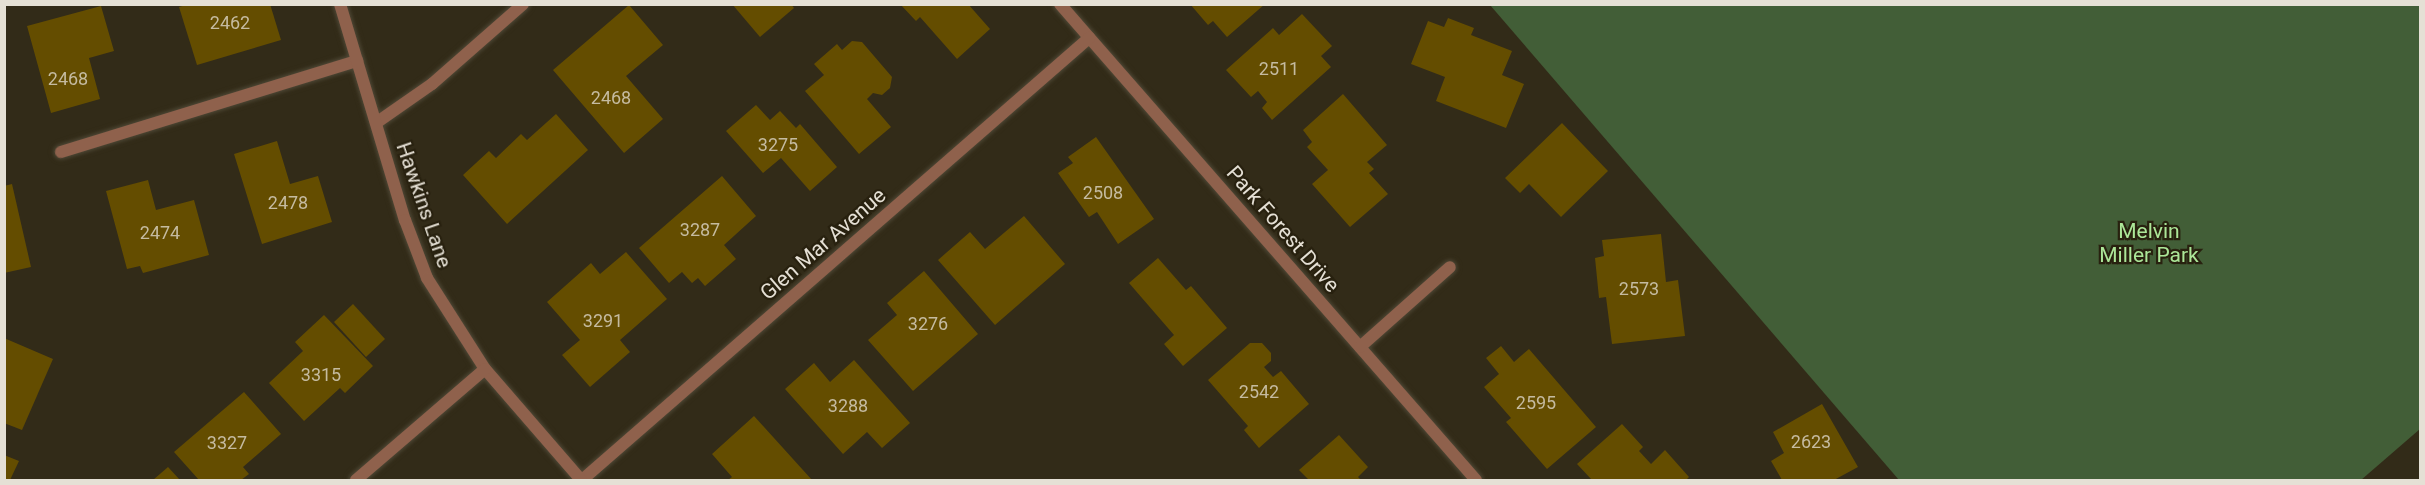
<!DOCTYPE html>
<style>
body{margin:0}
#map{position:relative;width:2425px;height:485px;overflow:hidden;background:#322b18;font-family:Roboto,sans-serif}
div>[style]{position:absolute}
.green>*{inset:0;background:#425e37}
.building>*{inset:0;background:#644d00}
.roads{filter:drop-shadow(0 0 2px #4f4836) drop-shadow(0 0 2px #4f4836)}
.minor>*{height:12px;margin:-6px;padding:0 6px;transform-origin:6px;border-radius:6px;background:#8f614c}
.tertiary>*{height:12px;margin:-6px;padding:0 6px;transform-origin:6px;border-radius:6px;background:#8f614c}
span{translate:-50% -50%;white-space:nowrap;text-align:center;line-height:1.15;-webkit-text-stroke:4.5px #28210f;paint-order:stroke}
.number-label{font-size:18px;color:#c5bba0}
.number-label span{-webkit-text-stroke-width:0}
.street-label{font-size:21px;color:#e5e0d5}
.park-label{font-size:21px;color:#ace698}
.frame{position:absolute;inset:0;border:6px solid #e5e0d5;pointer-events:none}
</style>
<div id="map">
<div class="green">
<div style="clip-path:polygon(1490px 5px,2420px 5px,2420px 429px,2361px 480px,1899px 480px)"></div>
</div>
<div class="building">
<div style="clip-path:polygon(189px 4px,270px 4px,281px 40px,197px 65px,179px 7px)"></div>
<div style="clip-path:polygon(732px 4px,791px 4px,794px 8px,760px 37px)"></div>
<div style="clip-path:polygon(900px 4px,968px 4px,990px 29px,957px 59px,920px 17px,916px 21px)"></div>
<div style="clip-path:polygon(1190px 4px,1265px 4px,1227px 37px,1213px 21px,1208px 25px)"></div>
<div style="clip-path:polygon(629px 5px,663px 45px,626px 76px,663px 119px,624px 153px,553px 70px)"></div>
<div style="clip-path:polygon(101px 6px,114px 51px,89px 58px,100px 99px,51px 113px,27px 26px)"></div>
<div style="clip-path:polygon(1302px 14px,1332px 46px,1321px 56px,1331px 67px,1272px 120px,1262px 108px,1267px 102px,1258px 91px,1251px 97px,1226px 70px,1273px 28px,1279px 35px)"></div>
<div style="clip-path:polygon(1448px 18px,1474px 28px,1471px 35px,1512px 51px,1502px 75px,1524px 84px,1506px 128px,1436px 101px,1445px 77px,1411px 64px,1428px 21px,1444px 27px)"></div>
<div style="clip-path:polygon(852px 41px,862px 42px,892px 77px,890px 88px,882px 95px,873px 93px,867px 99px,891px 127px,859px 154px,805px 91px,824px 75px,814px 64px,837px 44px,842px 50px)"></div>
<div style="clip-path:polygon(1343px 94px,1387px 145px,1367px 162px,1374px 169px,1369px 173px,1388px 194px,1350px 227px,1312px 184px,1328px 170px,1307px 147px,1312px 142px,1303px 130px)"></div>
<div style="clip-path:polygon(756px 105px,770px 120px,780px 111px,796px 128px,800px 124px,837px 167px,810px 191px,781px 158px,763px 173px,726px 131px)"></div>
<div style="clip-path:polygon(556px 114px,588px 150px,507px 224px,463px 175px,489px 151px,496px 158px,521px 134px,527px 140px)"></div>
<div style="clip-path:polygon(1562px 123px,1608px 171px,1561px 217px,1529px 184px,1520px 193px,1505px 178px)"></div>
<div style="clip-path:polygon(1096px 137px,1154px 219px,1118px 244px,1097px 212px,1089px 217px,1058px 173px,1073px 163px,1068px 157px)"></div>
<div style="clip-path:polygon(277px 141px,290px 184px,318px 176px,332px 222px,262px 244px,234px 154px)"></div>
<div style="clip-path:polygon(722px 176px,756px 216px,724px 245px,736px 259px,705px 286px,698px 278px,692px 283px,682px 272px,669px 283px,639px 248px)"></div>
<div style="clip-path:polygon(148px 180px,156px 210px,194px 200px,209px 255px,143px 273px,140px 266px,127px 269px,106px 191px)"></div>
<div style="clip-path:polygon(12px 184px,31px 267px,4px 273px,4px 186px)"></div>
<div style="clip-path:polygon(1024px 216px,1065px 264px,995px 325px,938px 260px,970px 232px,985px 249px)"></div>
<div style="clip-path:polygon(1661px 234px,1666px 282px,1678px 280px,1685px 336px,1612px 344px,1606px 297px,1599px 298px,1595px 258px,1604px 256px,1602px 240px)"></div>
<div style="clip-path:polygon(626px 252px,667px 299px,620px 340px,630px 352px,590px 387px,562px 355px,580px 340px,547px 302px,591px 263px,600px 274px)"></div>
<div style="clip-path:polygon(1158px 258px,1186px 290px,1191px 286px,1227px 328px,1183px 366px,1164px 344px,1174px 335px,1129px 283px)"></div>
<div style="clip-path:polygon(924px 271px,978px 334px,913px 391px,868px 340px,897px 315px,887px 303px)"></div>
<div style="clip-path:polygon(353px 304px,385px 339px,366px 357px,334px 322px)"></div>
<div style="clip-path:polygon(324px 315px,373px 366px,345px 393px,340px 388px,304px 421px,269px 383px,303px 351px,295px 342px)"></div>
<div style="clip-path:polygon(4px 338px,53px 359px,22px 430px,4px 423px)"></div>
<div style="clip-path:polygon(1250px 343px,1262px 343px,1271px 353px,1271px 361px,1264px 367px,1273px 377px,1281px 371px,1309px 404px,1259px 448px,1244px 430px,1248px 426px,1208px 380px)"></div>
<div style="clip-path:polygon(1501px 346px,1514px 362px,1529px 349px,1596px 427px,1547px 469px,1506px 422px,1511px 418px,1484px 387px,1499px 374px,1486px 358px)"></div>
<div style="clip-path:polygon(854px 360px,910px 423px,882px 448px,867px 432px,843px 454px,785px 389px,814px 363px,830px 382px)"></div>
<div style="clip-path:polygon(244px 392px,281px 434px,243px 467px,249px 474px,241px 480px,199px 480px,174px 452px)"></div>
<div style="clip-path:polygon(1822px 404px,1858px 467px,1834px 480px,1782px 480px,1771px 461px,1784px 453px,1773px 432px)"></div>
<div style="clip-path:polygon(754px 416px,812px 480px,728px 480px,732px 477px,712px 454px)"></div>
<div style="clip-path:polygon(1622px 424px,1643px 447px,1639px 451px,1651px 464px,1665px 450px,1689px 477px,1686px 480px,1592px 480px,1577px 464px)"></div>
<div style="clip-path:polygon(1339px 435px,1368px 467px,1358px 477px,1361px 480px,1309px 480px,1299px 470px)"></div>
<div style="clip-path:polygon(4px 455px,19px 461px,10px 480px,4px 480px)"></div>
<div style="clip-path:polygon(168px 467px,180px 480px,153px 480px)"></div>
</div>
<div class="roads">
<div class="minor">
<div style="left:1060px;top:4px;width:632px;rotate:48.85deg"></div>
<div style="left:376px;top:123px;width:68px;rotate:-34.9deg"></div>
<div style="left:432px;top:84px;width:121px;rotate:-41.3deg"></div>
<div style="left:61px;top:152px;width:310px;rotate:-17.1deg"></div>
<div style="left:1360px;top:347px;width:120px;rotate:-41.6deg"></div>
<div style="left:582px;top:480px;width:673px;rotate:-41.08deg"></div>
</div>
<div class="tertiary">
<div style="left:340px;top:4px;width:226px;rotate:73.3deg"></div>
<div style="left:405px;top:220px;width:62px;rotate:69.2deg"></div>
<div style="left:427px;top:278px;width:108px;rotate:57.5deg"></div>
<div style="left:485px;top:369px;width:147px;rotate:49.1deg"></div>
<div style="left:356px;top:480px;width:170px;rotate:-40.7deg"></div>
</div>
</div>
<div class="number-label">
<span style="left:230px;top:23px">2462</span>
<span style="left:1279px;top:69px">2511</span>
<span style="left:68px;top:79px">2468</span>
<span style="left:611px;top:98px">2468</span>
<span style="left:778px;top:145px">3275</span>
<span style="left:1103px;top:193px">2508</span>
<span style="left:288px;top:203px">2478</span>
<span style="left:700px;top:230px">3287</span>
<span style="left:160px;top:233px">2474</span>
<span style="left:1639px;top:289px">2573</span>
<span style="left:603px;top:321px">3291</span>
<span style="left:928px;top:324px">3276</span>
<span style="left:321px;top:375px">3315</span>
<span style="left:1259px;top:392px">2542</span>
<span style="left:1536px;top:403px">2595</span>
<span style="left:848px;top:406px">3288</span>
<span style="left:1811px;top:442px">2623</span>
<span style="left:227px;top:443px">3327</span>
</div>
<div class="street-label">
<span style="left:424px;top:205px;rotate:71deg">Hawkins Lane</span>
<span style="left:1283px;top:229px;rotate:49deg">Park Forest Drive</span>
<span style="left:823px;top:244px;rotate:-41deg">Glen Mar Avenue</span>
</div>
<div class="park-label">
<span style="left:2149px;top:243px">Melvin<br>Miller Park</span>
</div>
<div class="frame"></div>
</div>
